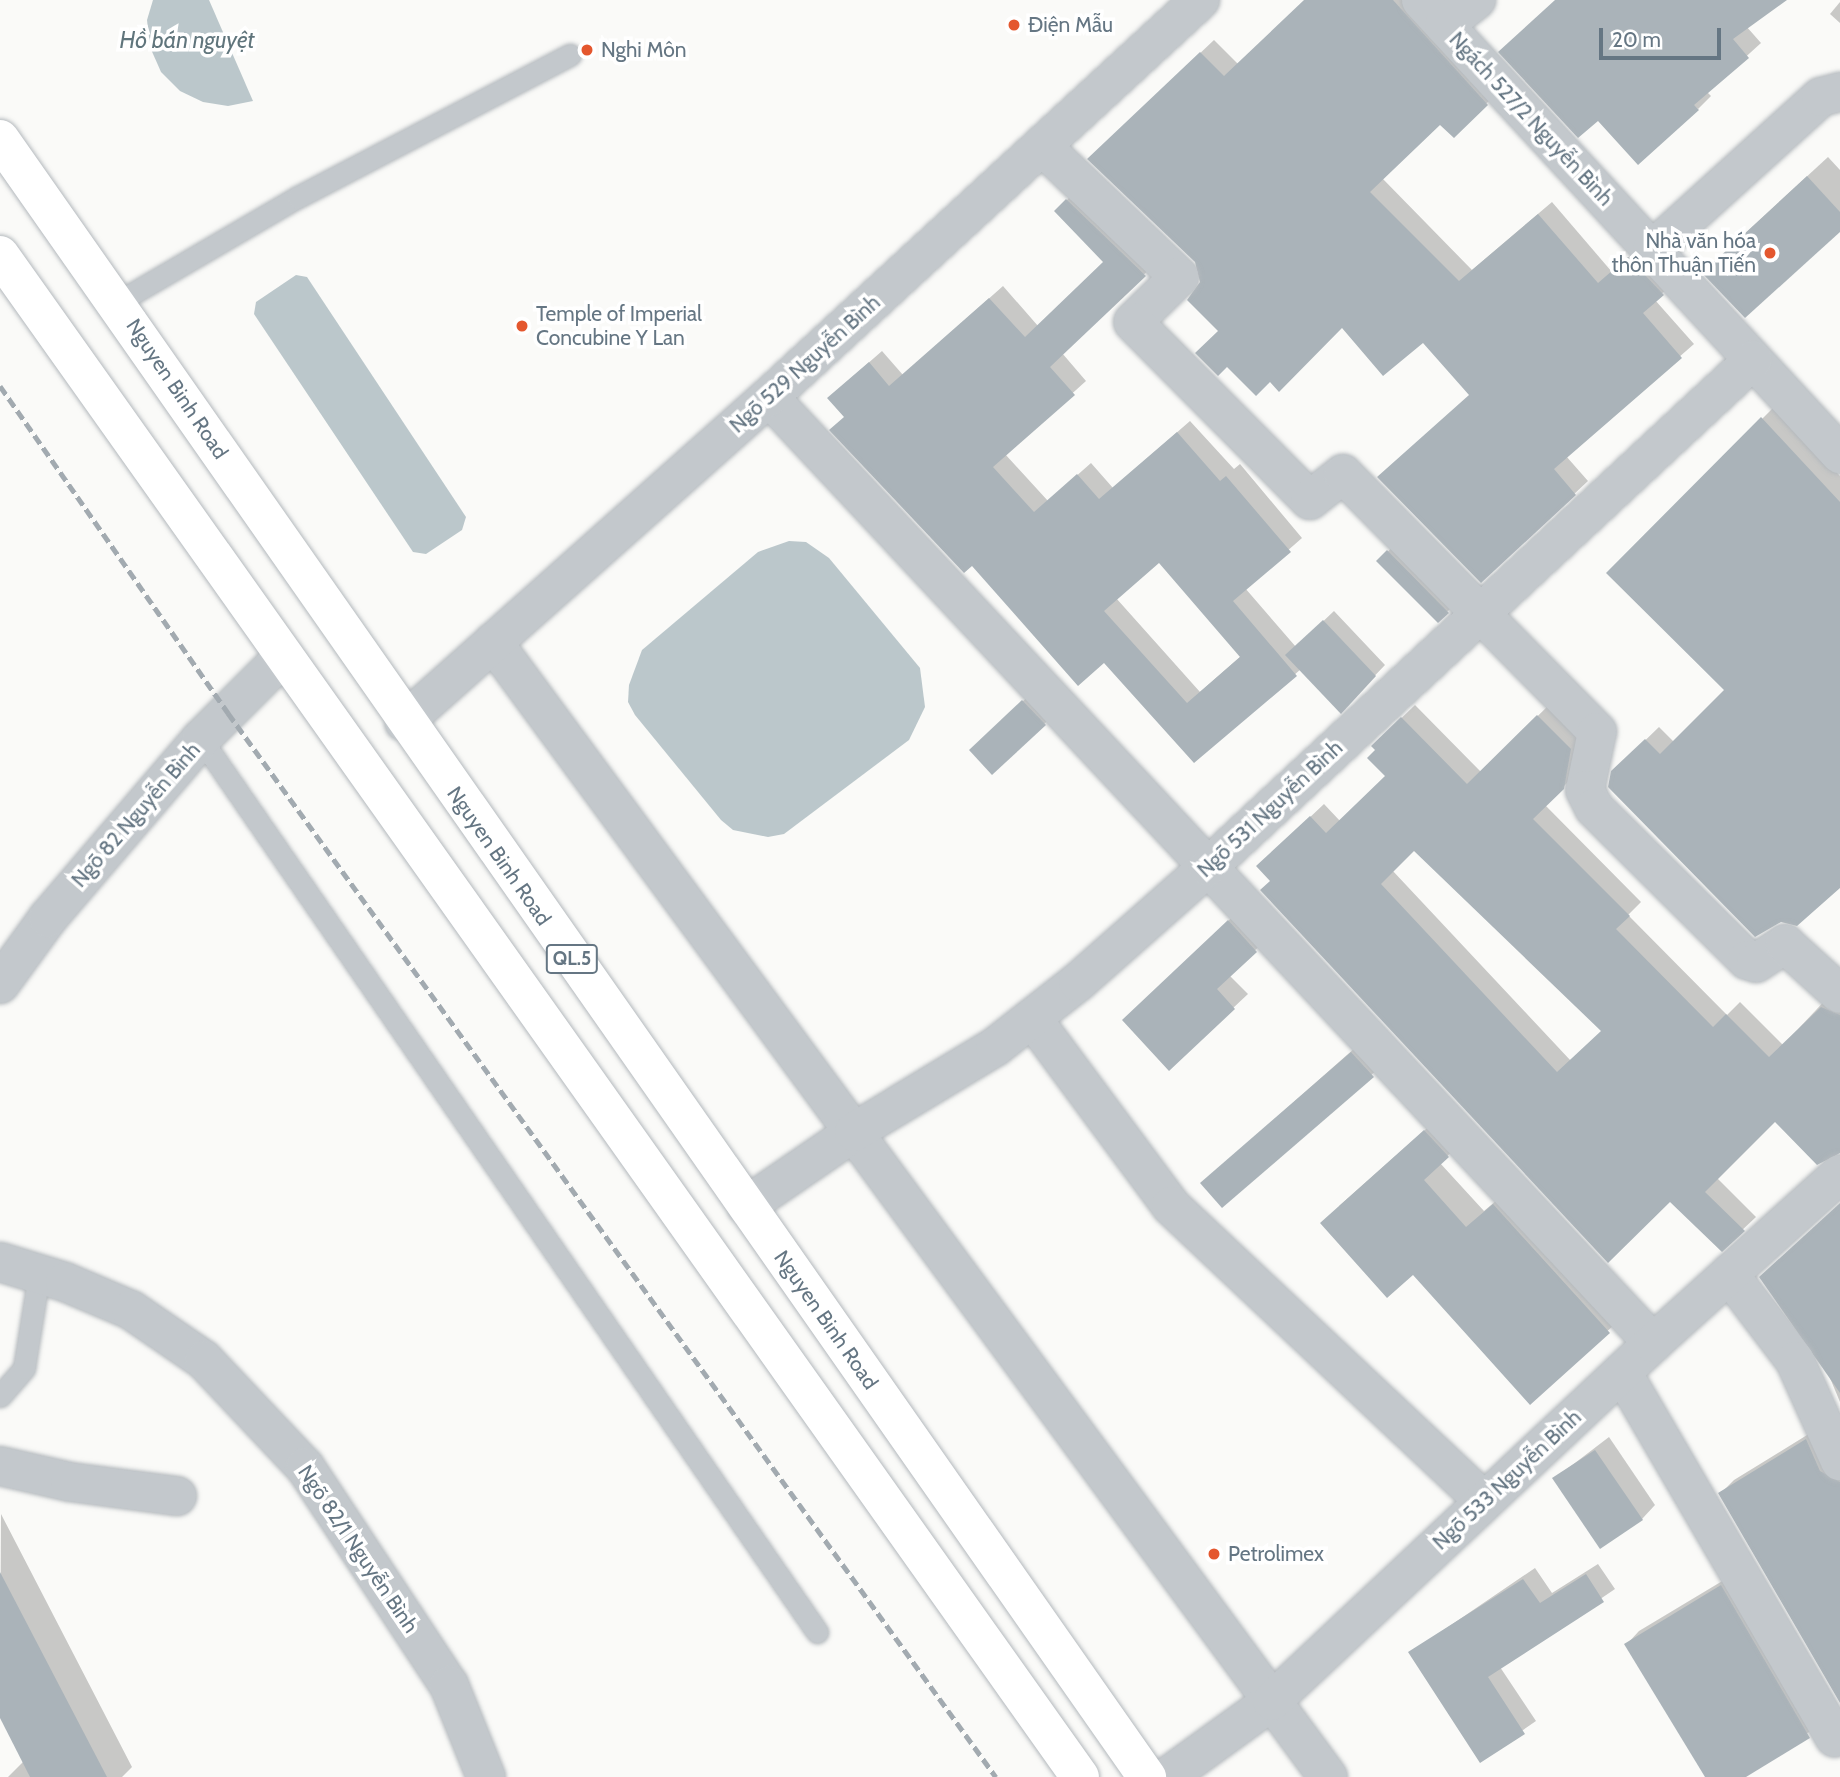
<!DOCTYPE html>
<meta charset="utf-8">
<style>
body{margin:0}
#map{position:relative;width:1840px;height:1777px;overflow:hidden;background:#fafaf8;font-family:Cabin,sans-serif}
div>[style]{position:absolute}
.water>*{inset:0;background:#bbc7cb}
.shadow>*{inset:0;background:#0003}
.building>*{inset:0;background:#aab3b9}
.roads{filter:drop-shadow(0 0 2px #b4b9bd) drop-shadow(0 0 2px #b4b9bd)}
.service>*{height:21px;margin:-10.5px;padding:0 10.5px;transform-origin:10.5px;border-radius:10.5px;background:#c3c8cc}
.minor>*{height:38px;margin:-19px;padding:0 19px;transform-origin:19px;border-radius:19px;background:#c3c8cc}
.trunk>*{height:38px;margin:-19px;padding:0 19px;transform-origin:19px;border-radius:19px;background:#fff}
.rail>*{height:5px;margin-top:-2.5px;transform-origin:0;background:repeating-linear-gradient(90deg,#a2aab0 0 10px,transparent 0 15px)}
.dots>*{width:19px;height:19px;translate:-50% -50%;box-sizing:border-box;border:4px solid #fff;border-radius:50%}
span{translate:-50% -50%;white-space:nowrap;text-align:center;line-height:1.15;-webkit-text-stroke:7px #fff;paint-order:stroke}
.shield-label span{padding:2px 5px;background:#fff;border:2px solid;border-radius:5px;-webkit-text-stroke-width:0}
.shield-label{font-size:19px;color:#657683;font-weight:700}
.poi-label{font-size:21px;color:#657683}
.left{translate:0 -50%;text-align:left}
.right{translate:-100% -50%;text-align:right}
.street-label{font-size:21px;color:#657683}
.water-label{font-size:23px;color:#60757c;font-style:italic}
.scale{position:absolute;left:1599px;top:28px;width:122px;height:32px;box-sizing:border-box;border:4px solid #657683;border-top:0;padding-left:9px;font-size:21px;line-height:24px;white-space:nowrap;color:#657683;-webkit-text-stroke:5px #fff;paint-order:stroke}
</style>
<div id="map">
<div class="water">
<div style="clip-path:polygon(153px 0,209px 0,253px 101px,228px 106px,203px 102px,180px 91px,161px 72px,150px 47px,147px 20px)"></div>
<div style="clip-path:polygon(296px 275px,307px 277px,466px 517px,462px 530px,426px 554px,413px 552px,254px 314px,256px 302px)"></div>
<div style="clip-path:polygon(789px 541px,806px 542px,829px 558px,920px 668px,925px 707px,909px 740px,784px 834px,768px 837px,733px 830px,721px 820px,635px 715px,628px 702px,629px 685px,642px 650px,758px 552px)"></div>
</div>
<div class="shadow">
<div style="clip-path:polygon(1306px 0,1416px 0,1499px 91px,1454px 135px,1440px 122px,1382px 178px,1472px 270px,1552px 202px,1612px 272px,1642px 245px,1675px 281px,1655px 300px,1694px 344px,1566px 456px,1588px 481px,1481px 581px,1471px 395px,1423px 340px,1343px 326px,1270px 380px,1221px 330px,1196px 261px,1102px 146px,1214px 40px,1238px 64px)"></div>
<div style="clip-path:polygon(1556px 0,1779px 0,1746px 26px,1761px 43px,1707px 92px,1711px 96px,1698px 109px)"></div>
<div style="clip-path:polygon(1840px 2px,1840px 23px,1830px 14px)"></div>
<div style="clip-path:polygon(1828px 157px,1840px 170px,1840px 229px,1725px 252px)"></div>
<div style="clip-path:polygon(evenodd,1079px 188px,1157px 262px,1062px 353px,1086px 381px,1005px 454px,1048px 501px,1091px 463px,1113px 488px,1190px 421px,1234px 469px,1240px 464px,1302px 538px,1245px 588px,1296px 647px,1334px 611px,1385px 665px,1341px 711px,1301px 669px,1195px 761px,1104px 661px,845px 416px,842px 386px,882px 351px,903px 375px,1003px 286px,1038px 326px,1105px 262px,1056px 211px,1079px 188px,1159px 560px,1241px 656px,1200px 692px,1116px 598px,1159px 560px)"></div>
<div style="clip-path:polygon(1775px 406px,1840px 476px,1840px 886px,1756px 935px,1610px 787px,1627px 758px,1659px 727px,1674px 742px,1726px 690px,1608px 573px)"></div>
<div style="clip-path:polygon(1402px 538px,1461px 598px,1438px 621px,1378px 561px)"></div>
<div style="clip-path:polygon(1037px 688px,1058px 711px,1044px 724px,985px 737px)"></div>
<div style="clip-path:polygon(evenodd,1551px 703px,1583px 736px,1576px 774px,1545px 805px,1641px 902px,1628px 915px,1727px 1015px,1740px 1002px,1783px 1045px,1833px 992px,1840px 997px,1840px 1151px,1775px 1119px,1717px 1178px,1756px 1217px,1722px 1249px,1670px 1199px,1272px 880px,1272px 853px,1324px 804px,1340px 821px,1387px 776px,1377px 750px,1386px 733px,1415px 705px,1481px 772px,1551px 703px,1414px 848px,1603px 1031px,1571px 1061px,1392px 870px,1414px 848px)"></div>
<div style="clip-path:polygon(1242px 908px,1269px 937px,1229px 975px,1248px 994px,1169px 1068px,1137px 1007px)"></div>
<div style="clip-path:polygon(1365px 1039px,1386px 1062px,1223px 1205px,1202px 1183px)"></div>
<div style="clip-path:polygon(1442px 1115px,1465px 1139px,1440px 1163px,1484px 1211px,1511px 1188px,1626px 1314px,1530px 1402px,1413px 1272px,1339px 1206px)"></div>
<div style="clip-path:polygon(1840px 1205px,1840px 1402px,1830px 1378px)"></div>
<div style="clip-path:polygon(1820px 1427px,1840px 1465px,1840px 1700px,1720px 1494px,1734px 1480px)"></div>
<div style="clip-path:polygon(1609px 1437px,1655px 1505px,1642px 1519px,1554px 1479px)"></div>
<div style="clip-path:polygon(1px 1514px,132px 1767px,122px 1777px,8px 1777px,24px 1761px,0 1715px)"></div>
<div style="clip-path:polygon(1598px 1564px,1615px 1589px,1500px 1667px,1536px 1721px,1480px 1760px,1410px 1653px,1535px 1568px,1552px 1593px)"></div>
<div style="clip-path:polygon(1734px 1574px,1821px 1724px,1742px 1777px,1707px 1777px,1627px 1644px,1639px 1631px)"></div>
</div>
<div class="building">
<div style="clip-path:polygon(1304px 0,1393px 0,1488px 105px,1454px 138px,1440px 125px,1370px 192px,1459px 281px,1538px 214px,1598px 283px,1628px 257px,1664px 295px,1643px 313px,1682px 358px,1554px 469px,1576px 495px,1481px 583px,1377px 477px,1469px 395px,1423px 343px,1383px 376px,1342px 328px,1279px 392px,1270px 382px,1256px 396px,1227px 367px,1218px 376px,1195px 353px,1218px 331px,1187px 300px,1200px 282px,1195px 262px,1087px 159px,1200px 52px,1224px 76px)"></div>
<div style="clip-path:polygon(1555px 0,1787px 0,1733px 39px,1749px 58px,1694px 105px,1699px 110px,1638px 165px,1598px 121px,1578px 138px,1498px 52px)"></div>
<div style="clip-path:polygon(1807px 176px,1840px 212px,1840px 232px,1745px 318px,1702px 273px)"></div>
<div style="clip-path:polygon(evenodd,1066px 199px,1146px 276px,1050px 367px,1075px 395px,993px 467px,1034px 512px,1077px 474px,1099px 499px,1177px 432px,1220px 481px,1226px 476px,1291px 552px,1233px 601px,1297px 676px,1194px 763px,1104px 663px,1078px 686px,972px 566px,964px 573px,829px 430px,844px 417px,827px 398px,869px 362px,889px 386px,989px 298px,1025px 337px,1103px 262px,1054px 211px,1066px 199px,1159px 563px,1240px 657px,1187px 703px,1104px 611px,1159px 563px)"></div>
<div style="clip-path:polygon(1761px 417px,1840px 502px,1840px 888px,1797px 926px,1781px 922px,1755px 937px,1608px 787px,1611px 771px,1645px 739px,1660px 754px,1724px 690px,1606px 573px)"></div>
<div style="clip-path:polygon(1387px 550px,1449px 613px,1438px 623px,1376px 561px)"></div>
<div style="clip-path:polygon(1323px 620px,1376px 676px,1341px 714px,1285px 655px)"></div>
<div style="clip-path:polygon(1022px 700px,1046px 725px,992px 775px,969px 750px)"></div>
<div style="clip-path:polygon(evenodd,1537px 715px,1571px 749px,1564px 789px,1533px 819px,1630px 916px,1616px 929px,1713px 1027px,1726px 1014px,1769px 1057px,1821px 1007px,1840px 1015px,1840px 1153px,1817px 1165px,1775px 1122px,1705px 1192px,1745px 1231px,1722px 1252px,1670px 1202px,1608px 1263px,1260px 890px,1270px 881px,1256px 866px,1310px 816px,1326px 833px,1385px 776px,1367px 758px,1375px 750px,1371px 746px,1401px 717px,1467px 784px,1537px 715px,1414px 851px,1601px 1031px,1557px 1072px,1381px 884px,1414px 851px)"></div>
<div style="clip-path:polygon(1228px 920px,1257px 952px,1217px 989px,1235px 1009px,1169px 1071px,1122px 1020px)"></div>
<div style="clip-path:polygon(1351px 1052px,1374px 1077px,1222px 1208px,1200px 1183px)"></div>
<div style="clip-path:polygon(1424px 1130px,1449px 1157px,1424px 1180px,1466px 1227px,1493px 1204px,1610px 1333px,1530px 1405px,1413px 1275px,1387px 1298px,1320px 1223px)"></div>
<div style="clip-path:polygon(1840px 1203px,1840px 1393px,1759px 1277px)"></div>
<div style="clip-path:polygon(1806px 1439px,1820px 1471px,1840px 1482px,1840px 1703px,1718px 1493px)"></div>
<div style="clip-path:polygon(1595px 1450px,1643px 1520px,1600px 1549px,1552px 1478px)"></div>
<div style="clip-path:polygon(0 1572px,107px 1777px,30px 1777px,0 1718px)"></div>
<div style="clip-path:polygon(1586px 1574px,1604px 1602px,1488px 1677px,1525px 1734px,1480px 1763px,1408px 1652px,1523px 1579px,1540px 1603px)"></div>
<div style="clip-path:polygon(1721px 1585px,1810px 1738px,1746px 1777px,1705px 1777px,1624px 1644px)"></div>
</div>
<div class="roads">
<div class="service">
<div style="left:118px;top:302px;width:208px;rotate:-30.3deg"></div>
<div style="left:298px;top:197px;width:307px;rotate:-27.6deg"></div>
<div style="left:201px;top:739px;width:1085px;rotate:55.4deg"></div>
<div style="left:0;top:1396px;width:37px;rotate:-49deg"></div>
<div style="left:24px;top:1368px;width:95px;rotate:-80.9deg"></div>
</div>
<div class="minor">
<div style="left:1421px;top:0;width:618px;rotate:47.3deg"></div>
<div style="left:1444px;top:25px;width:41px;rotate:-38deg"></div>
<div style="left:1042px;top:146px;width:190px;rotate:43.7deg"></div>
<div style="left:1179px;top:277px;width:64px;rotate:135.6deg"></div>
<div style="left:1133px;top:322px;width:251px;rotate:45.2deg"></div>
<div style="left:1310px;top:500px;width:42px;rotate:-38.2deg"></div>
<div style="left:1343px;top:474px;width:362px;rotate:45.4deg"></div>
<div style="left:1597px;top:732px;width:59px;rotate:101.7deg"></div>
<div style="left:1585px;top:790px;width:20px;rotate:63deg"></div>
<div style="left:1594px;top:808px;width:216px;rotate:44.8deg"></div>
<div style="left:1747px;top:960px;width:9px;rotate:18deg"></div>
<div style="left:1756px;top:963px;width:35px;rotate:-33deg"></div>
<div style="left:1785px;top:944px;width:74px;rotate:42.3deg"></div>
<div style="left:1652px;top:250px;width:228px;rotate:-42.2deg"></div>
<div style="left:1821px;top:97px;width:20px;rotate:-15deg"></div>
<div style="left:769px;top:397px;width:1295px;rotate:46.94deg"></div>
<div style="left:493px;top:642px;width:1409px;rotate:53.66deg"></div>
<div style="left:404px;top:722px;width:489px;rotate:-41.7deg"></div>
<div style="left:769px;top:397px;width:586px;rotate:-42.65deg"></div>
<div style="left:0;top:984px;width:82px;rotate:-54deg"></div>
<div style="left:48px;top:918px;width:235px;rotate:-49.5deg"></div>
<div style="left:201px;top:739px;width:117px;rotate:-45deg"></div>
<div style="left:1032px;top:1018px;width:234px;rotate:53.5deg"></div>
<div style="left:1171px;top:1206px;width:430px;rotate:43.3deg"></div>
<div style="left:746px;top:1206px;width:131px;rotate:-34.4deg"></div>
<div style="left:854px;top:1132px;width:165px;rotate:-31.1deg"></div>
<div style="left:995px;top:1047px;width:105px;rotate:-38.1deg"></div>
<div style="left:1078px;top:982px;width:174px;rotate:-41.5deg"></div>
<div style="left:1208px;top:867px;width:744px;rotate:-42.93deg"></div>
<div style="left:0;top:1262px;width:68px;rotate:17.1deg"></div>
<div style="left:65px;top:1282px;width:72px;rotate:23deg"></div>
<div style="left:131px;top:1310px;width:88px;rotate:34.4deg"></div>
<div style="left:204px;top:1360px;width:147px;rotate:46.7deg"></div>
<div style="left:305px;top:1467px;width:261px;rotate:56.6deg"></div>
<div style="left:449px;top:1685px;width:99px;rotate:68.1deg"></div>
<div style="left:1729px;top:1274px;width:109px;rotate:52.8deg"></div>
<div style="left:1795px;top:1361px;width:110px;rotate:65.8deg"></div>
<div style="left:1622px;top:1372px;width:423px;rotate:59.8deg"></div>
<div style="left:0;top:1466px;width:72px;rotate:12.9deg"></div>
<div style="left:70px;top:1482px;width:108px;rotate:7.5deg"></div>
<div style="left:1167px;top:1777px;width:130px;rotate:-35.9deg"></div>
<div style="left:1272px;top:1701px;width:523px;rotate:-43.22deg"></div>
<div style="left:1653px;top:1343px;width:252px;rotate:-42.1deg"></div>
</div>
<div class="trunk">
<div style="left:0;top:139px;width:2000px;rotate:55deg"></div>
<div style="left:0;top:255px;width:1866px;rotate:54.64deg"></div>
</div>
</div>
<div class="rail">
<div style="left:0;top:386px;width:399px;rotate:55.1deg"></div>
<div style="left:228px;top:713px;width:1312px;rotate:54.18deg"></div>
</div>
<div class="dots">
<div style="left:1014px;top:25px;background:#e4572e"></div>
<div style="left:587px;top:50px;background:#e4572e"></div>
<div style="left:1770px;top:253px;background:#e4572e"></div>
<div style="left:522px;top:326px;background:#e4572e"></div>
<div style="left:1214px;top:1554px;background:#e4572e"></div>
</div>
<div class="shield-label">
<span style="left:572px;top:959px">QL.5</span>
</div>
<div class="poi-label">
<span class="left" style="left:1028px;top:25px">Điện Mẫu</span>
<span class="left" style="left:601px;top:50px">Nghi Môn</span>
<span class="right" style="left:1756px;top:253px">Nhà văn hóa<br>thôn Thuận Tiến</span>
<span class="left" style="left:536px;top:326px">Temple of Imperial<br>Concubine Y Lan</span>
<span class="left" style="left:1228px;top:1554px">Petrolimex</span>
</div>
<div class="street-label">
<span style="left:1531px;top:119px;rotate:47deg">Ngách 527/2 Nguyễn Bình</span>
<span style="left:805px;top:364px;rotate:-42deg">Ngõ 529 Nguyễn Bình</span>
<span style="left:177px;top:389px;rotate:56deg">Nguyen Binh Road</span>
<span style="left:1270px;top:809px;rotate:-43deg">Ngõ 531 Nguyễn Bình</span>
<span style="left:136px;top:815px;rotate:-49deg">Ngõ 82 Nguyễn Bình</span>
<span style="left:499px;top:856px;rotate:55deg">Nguyen Binh Road</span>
<span style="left:826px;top:1320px;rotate:55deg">Nguyen Binh Road</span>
<span style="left:1507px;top:1480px;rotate:-43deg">Ngõ 533 Nguyễn Bình</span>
<span style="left:358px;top:1549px;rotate:56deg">Ngõ 82/1 Nguyễn Bình</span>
</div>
<div class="water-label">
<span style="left:187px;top:40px">Hồ bán nguyệt</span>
</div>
<div class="scale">20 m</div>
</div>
